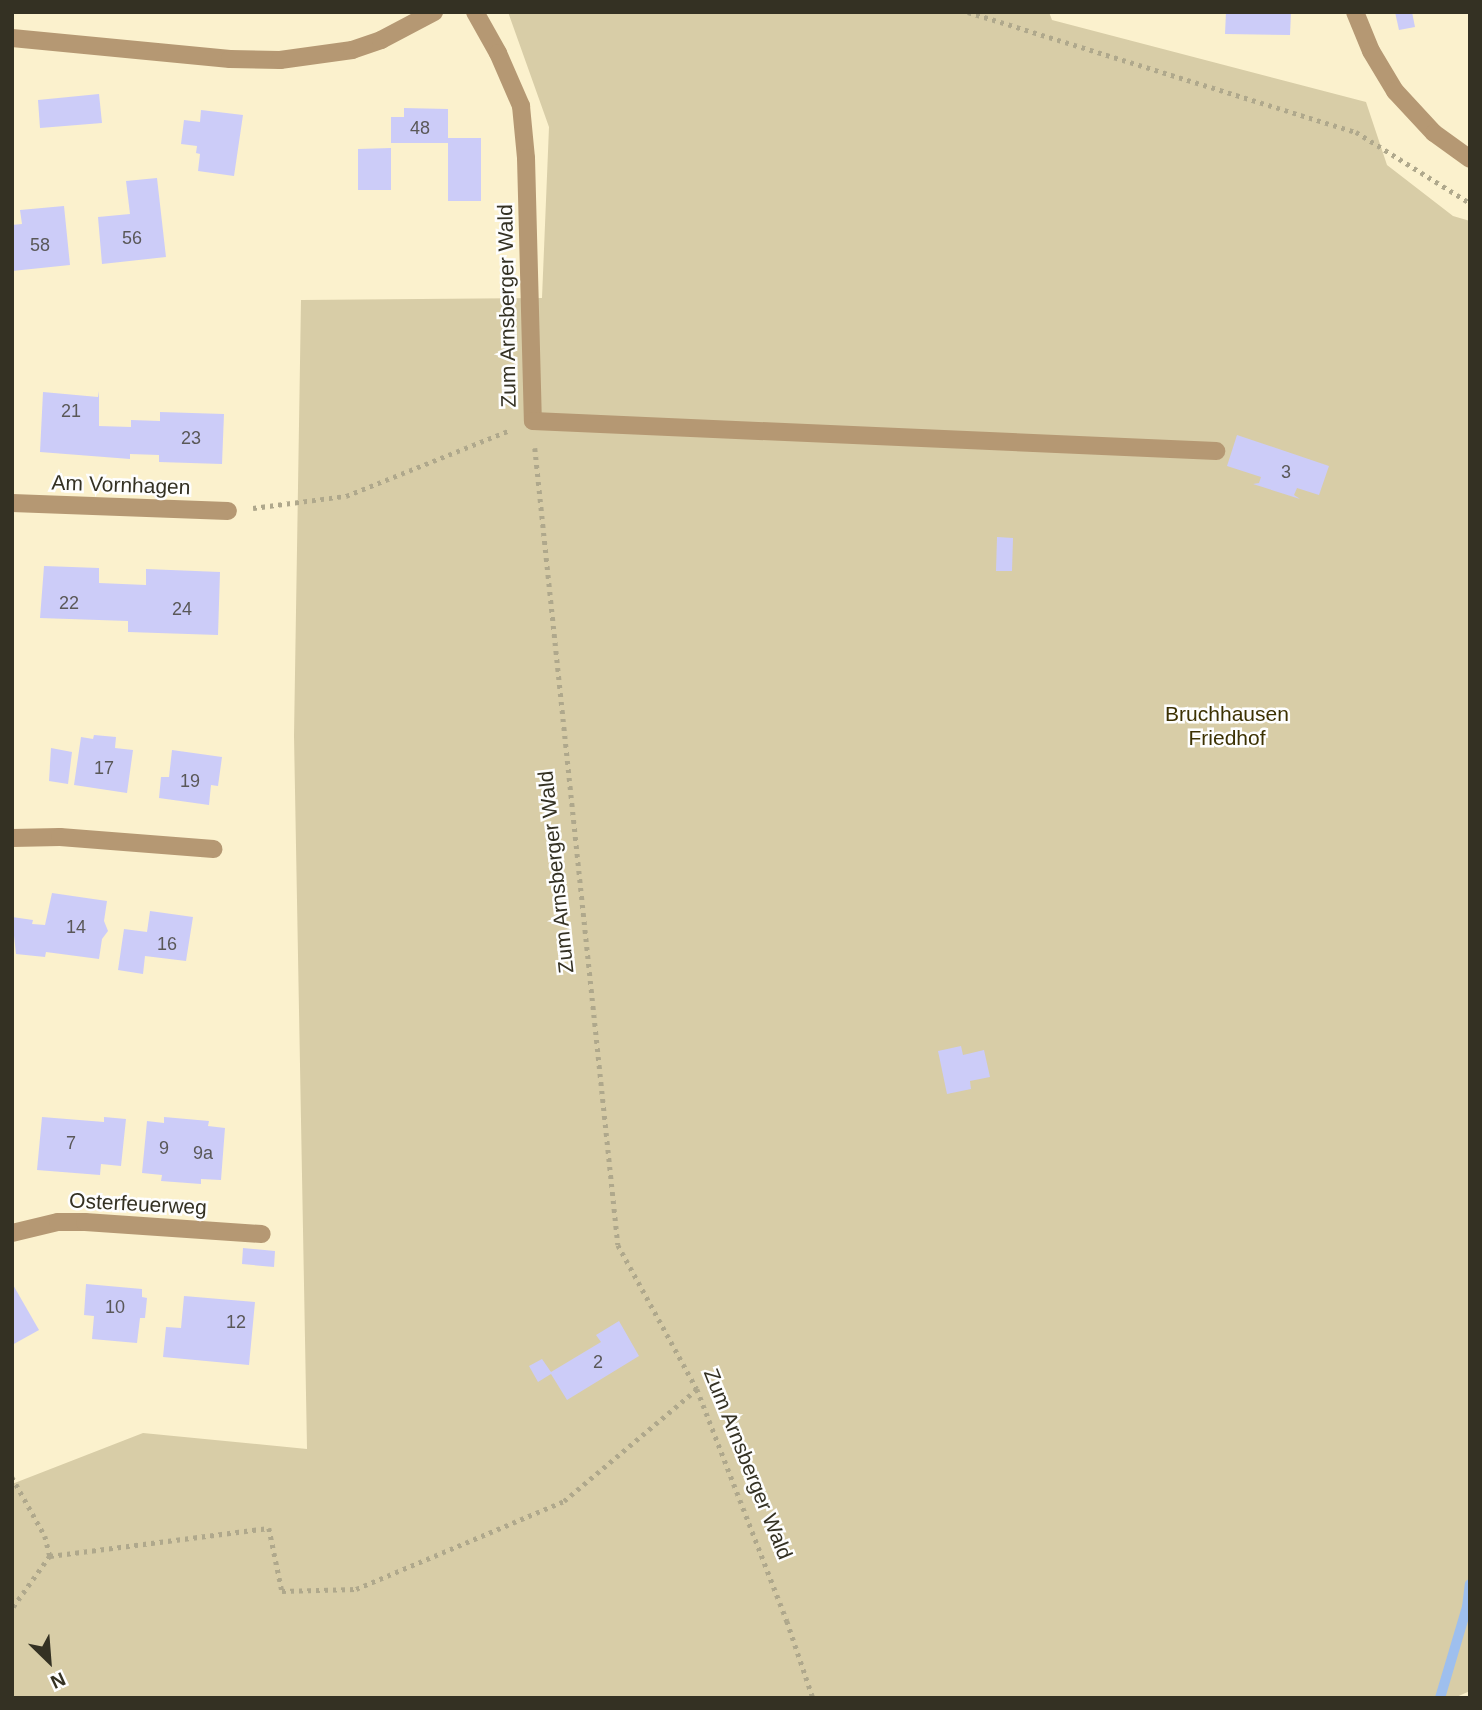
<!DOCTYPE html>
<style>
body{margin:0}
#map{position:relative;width:1482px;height:1710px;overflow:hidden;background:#fbf1cd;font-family:Helvetica,sans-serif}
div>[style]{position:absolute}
.green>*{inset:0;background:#d8cda7}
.stream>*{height:10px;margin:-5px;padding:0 5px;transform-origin:5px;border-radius:5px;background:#9ebfee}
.building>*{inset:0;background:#ccccf8}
.path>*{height:4.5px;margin-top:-2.25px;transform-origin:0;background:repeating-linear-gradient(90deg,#afa88c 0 3.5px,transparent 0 8.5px)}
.service>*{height:18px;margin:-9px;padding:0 9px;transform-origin:9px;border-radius:9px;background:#b59873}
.minor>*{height:18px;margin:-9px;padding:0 9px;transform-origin:9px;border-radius:9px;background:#b59873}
span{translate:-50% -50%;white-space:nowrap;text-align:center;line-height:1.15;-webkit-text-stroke:5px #fefefe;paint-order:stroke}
.number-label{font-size:18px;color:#5a5858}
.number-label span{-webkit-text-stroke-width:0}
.street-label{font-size:21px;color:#343123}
.park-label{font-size:21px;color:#3c3102}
.frame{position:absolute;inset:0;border:14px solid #343123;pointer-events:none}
.north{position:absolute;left:14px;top:1626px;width:70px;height:70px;-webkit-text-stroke:5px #fefefe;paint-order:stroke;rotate:155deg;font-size:19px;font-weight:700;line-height:28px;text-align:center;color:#343123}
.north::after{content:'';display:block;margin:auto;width:24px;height:32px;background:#343123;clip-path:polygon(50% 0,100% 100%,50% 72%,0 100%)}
</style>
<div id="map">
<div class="green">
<div style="clip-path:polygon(508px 12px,1049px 12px,1052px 20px,1366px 102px,1387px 165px,1453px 216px,1470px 221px,1470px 1691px,1454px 1698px,12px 1698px,12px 1484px,143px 1433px,307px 1449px,294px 736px,301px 300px,542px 298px,549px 127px)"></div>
</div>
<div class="stream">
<div style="left:1440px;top:1698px;width:95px;rotate:-73.5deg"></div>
<div style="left:1467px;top:1607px;width:23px;rotate:-83deg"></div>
</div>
<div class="building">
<div style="clip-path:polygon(1226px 12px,1291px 12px,1290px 35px,1225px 34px)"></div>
<div style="clip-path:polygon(1395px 12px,1412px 12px,1415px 27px,1399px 30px)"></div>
<div style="clip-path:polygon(99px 94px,102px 123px,40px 128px,38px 100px)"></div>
<div style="clip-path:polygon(404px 108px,448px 109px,448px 138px,481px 138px,481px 201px,448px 201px,448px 143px,391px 143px,391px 117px,404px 117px)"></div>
<div style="clip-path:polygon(201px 110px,243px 115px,234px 176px,198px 171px,200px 154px,196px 153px,197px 146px,181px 144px,184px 120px,200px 122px)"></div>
<div style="clip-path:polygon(391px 148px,391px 190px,358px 190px,358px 149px)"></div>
<div style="clip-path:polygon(157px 178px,166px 257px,102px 264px,98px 217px,130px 214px,126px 181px)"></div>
<div style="clip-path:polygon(64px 206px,70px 265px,12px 271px,12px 225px,22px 224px,20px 210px)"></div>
<div style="clip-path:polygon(99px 391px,99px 426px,131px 427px,131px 420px,160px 421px,160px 412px,224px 414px,222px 464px,159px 462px,159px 455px,130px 454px,130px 459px,40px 452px,43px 392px,98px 397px)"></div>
<div style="clip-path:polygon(1237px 435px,1329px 466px,1319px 495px,1297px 488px,1294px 495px,1300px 499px,1253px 484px,1259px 483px,1261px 477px,1227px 466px)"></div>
<div style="clip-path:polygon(997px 537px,1013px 538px,1012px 571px,996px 571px)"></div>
<div style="clip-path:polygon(44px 566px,99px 568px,99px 583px,146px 585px,146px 569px,220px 572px,218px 635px,128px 632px,128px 621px,40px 618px)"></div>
<div style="clip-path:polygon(94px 735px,116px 737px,115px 748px,133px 750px,127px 793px,74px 785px,81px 737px,93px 739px)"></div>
<div style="clip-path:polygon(51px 748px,72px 752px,68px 784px,49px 781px)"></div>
<div style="clip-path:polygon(172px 750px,222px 757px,218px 786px,211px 785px,209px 805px,159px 798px,161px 777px,169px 777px)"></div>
<div style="clip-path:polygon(52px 893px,107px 901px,104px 921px,108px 931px,102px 939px,99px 959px,46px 952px,45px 957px,16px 954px,12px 917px,33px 920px,32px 924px,45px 925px)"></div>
<div style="clip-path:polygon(150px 911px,193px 917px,186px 961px,145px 956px,143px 974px,118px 970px,124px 929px,147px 932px)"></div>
<div style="clip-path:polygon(961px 1046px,963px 1055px,984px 1050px,990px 1077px,970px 1081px,971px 1089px,947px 1094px,938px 1051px)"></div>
<div style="clip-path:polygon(42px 1117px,104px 1122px,104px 1117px,126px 1119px,121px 1166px,101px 1164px,100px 1175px,37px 1170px)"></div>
<div style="clip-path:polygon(164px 1117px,209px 1121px,208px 1126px,225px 1128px,221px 1180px,201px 1179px,201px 1184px,161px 1181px,162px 1175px,142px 1173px,147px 1121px,164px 1123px)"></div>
<div style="clip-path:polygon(243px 1248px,275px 1251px,274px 1267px,242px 1264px)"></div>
<div style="clip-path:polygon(12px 1283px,39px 1330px,12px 1345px)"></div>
<div style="clip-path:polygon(86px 1284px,142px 1289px,142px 1297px,147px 1298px,145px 1318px,140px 1318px,137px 1343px,92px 1339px,94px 1316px,84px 1315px)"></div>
<div style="clip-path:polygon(184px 1296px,255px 1302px,249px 1365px,163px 1357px,166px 1327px,181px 1328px)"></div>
<div style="clip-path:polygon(619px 1321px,639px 1356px,567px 1400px,551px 1374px,538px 1382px,529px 1366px,542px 1359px,551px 1372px,601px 1342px,596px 1335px)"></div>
</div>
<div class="path">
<div style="left:968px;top:12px;width:406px;rotate:17.2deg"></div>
<div style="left:1356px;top:132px;width:134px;rotate:31.9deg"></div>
<div style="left:535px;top:448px;width:801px;rotate:84.05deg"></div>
<div style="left:618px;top:1245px;width:164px;rotate:61.3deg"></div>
<div style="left:697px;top:1389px;width:249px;rotate:68.8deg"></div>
<div style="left:787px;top:1621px;width:81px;rotate:71.3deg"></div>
<div style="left:253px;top:508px;width:94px;rotate:-7.4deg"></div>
<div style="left:346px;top:496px;width:177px;rotate:-21.9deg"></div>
<div style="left:12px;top:1477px;width:68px;rotate:60.8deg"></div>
<div style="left:45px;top:1536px;width:21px;rotate:76deg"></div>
<div style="left:50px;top:1556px;width:65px;rotate:125.6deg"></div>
<div style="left:50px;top:1556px;width:221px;rotate:-7.3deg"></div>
<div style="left:269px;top:1528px;width:64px;rotate:78.3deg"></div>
<div style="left:282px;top:1591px;width:74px;rotate:-1.5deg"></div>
<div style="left:356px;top:1589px;width:226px;rotate:-22.9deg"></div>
<div style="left:564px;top:1501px;width:174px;rotate:-40.1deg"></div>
</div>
<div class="service">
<div style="left:475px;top:12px;width:47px;rotate:60.7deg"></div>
<div style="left:498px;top:53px;width:58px;rotate:66.5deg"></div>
<div style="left:521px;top:106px;width:52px;rotate:84.5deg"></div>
<div style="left:526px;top:158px;width:263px;rotate:88.5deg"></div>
<div style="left:533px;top:421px;width:684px;rotate:2.52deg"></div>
</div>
<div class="minor">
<div style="left:1355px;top:12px;width:42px;rotate:67.7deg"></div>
<div style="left:1371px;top:51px;width:47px;rotate:59deg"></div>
<div style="left:1395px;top:91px;width:57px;rotate:47.1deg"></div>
<div style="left:1434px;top:133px;width:44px;rotate:35.8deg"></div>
<div style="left:12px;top:38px;width:219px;rotate:5.5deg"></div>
<div style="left:230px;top:59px;width:50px;rotate:1.1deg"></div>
<div style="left:280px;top:60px;width:73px;rotate:-7.9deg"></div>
<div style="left:352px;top:50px;width:31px;rotate:-19deg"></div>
<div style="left:381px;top:40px;width:60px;rotate:-27.8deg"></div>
<div style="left:12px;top:503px;width:216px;rotate:2.1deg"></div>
<div style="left:12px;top:838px;width:48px;rotate:-1.2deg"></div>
<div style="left:60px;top:837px;width:154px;rotate:4.5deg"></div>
<div style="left:12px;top:1233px;width:47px;rotate:-13.4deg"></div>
<div style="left:58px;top:1222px;width:27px"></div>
<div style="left:85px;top:1222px;width:177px;rotate:3.9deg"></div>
</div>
<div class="number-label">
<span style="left:420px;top:128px">48</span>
<span style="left:132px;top:238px">56</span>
<span style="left:40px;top:245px">58</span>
<span style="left:71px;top:411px">21</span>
<span style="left:191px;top:438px">23</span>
<span style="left:1286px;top:472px">3</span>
<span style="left:69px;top:603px">22</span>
<span style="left:182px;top:609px">24</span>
<span style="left:104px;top:768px">17</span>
<span style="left:190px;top:781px">19</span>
<span style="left:76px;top:927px">14</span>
<span style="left:167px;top:944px">16</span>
<span style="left:71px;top:1143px">7</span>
<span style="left:164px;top:1148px">9</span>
<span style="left:203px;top:1153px">9a</span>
<span style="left:115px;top:1307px">10</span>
<span style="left:236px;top:1322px">12</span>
<span style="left:598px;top:1362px">2</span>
</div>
<div class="street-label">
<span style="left:507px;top:306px;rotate:-91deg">Zum Arnsberger Wald</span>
<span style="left:121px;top:485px;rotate:2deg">Am Vornhagen</span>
<span style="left:556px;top:872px;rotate:-96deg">Zum Arnsberger Wald</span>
<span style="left:138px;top:1204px;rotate:3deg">Osterfeuerweg</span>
<span style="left:748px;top:1464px;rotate:68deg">Zum Arnsberger Wald</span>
</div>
<div class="park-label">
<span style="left:1227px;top:726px">Bruchhausen<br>Friedhof</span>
</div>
<div class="frame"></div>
<div class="north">N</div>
</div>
